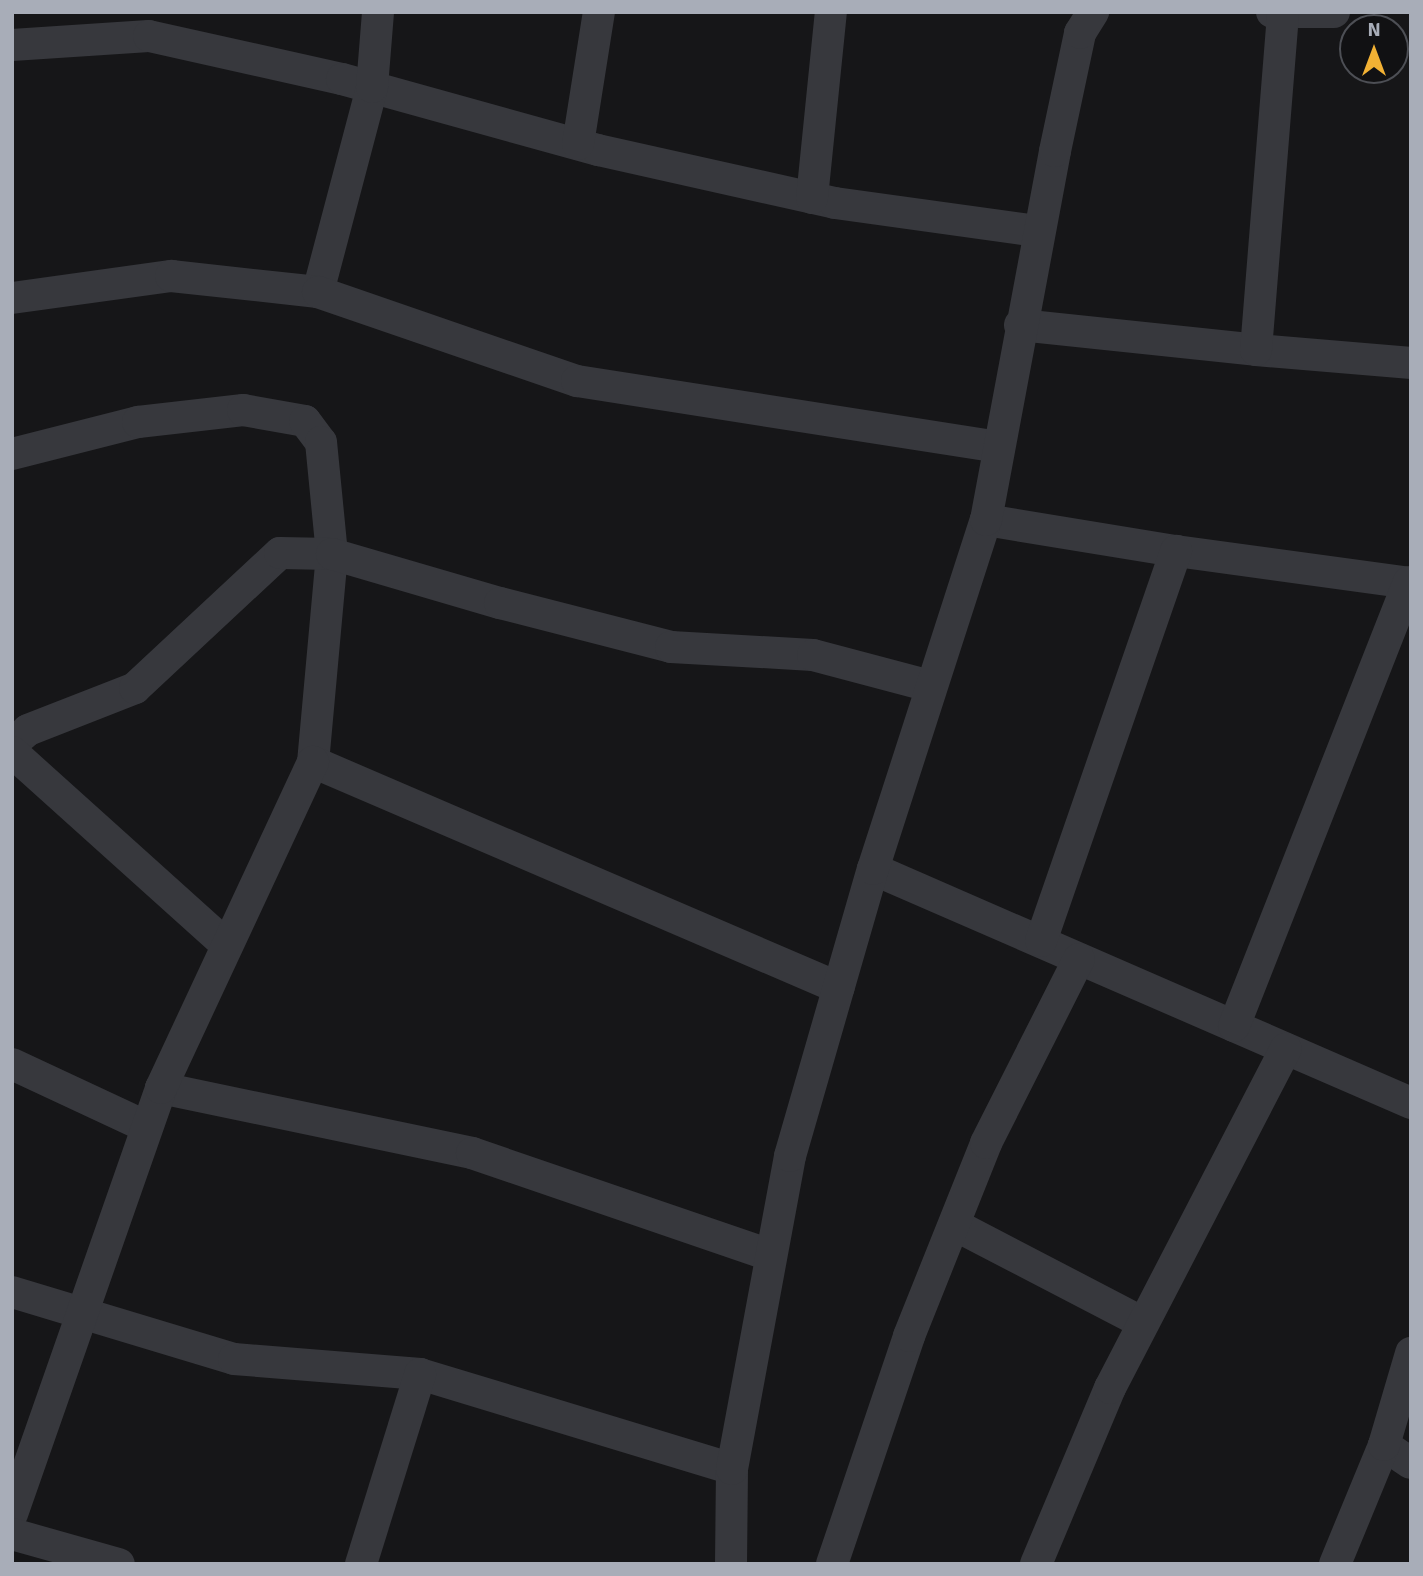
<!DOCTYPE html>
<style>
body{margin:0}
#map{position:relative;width:1423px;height:1576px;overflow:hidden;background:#161618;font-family:Signika,sans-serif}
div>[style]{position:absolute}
.minor>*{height:32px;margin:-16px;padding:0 16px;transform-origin:16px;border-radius:16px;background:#37383d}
span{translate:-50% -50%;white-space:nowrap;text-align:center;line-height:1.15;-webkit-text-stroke:7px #111113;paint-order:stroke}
.frame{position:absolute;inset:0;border:14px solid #a8adb8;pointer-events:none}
.north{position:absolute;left:1339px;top:14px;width:70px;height:70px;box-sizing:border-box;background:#111113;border:2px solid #4d4f55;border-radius:50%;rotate:0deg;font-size:19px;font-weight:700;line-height:28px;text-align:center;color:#a8adb8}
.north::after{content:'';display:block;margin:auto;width:24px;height:32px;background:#f2b134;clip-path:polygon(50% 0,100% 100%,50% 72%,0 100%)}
</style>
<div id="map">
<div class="minor">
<div style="left:1272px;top:12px;width:62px"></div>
<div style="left:12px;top:45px;width:137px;rotate:-3.8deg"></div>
<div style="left:149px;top:36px;width:198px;rotate:12.6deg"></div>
<div style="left:342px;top:79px;width:266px;rotate:15.5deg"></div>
<div style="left:598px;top:150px;width:243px;rotate:12.6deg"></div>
<div style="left:835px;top:203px;width:205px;rotate:7.9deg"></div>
<div style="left:578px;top:144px;width:134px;rotate:-81deg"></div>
<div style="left:812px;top:198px;width:187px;rotate:-84.2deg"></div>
<div style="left:318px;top:292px;width:212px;rotate:-75.2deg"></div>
<div style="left:372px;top:87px;width:75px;rotate:-85.4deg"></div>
<div style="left:12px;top:298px;width:161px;rotate:-7.9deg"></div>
<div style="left:171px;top:276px;width:148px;rotate:6.2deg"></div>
<div style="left:318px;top:292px;width:274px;rotate:19deg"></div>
<div style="left:577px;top:381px;width:427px;rotate:8.9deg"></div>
<div style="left:1020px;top:325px;width:237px;rotate:6deg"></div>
<div style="left:1256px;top:350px;width:156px;rotate:4.8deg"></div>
<div style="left:1256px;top:350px;width:339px;rotate:-85.4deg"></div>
<div style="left:12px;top:454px;width:130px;rotate:-14.3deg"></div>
<div style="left:138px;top:422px;width:106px;rotate:-6.5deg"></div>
<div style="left:243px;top:410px;width:63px;rotate:10.1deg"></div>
<div style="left:305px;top:421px;width:26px;rotate:53deg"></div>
<div style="left:321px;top:442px;width:113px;rotate:84.4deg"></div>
<div style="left:332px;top:554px;width:209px;rotate:95.2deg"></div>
<div style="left:313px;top:762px;width:572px;rotate:23.25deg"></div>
<div style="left:986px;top:520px;width:193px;rotate:9.3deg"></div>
<div style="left:1176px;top:551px;width:237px;rotate:7.8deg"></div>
<div style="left:12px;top:744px;width:21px;rotate:-41deg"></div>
<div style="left:28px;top:730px;width:115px;rotate:-21.4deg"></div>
<div style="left:135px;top:688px;width:198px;rotate:-43deg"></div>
<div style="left:280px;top:553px;width:52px;rotate:1.1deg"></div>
<div style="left:332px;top:554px;width:175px;rotate:16.3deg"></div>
<div style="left:500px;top:603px;width:177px;rotate:14.4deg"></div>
<div style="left:671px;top:647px;width:142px;rotate:3.2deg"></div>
<div style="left:813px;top:655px;width:121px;rotate:14.8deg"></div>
<div style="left:12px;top:752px;width:288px;rotate:42deg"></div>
<div style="left:873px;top:869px;width:587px;rotate:23.51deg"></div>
<div style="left:1041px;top:941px;width:413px;rotate:-70.9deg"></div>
<div style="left:1234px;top:1026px;width:477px;rotate:-68.5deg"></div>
<div style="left:12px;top:1064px;width:149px;rotate:25deg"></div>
<div style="left:161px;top:1088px;width:318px;rotate:11.8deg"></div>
<div style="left:472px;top:1153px;width:315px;rotate:18.9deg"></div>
<div style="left:955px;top:1225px;width:212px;rotate:27.5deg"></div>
<div style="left:12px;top:1292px;width:232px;rotate:16.8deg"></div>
<div style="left:234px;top:1359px;width:187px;rotate:4.6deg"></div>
<div style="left:420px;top:1374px;width:326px;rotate:16.9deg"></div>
<div style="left:1384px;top:1445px;width:32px;rotate:34deg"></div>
<div style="left:12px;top:1514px;width:451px;rotate:-70.7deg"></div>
<div style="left:161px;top:1088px;width:360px;rotate:-65deg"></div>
<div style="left:12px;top:1534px;width:111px;rotate:15.7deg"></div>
<div style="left:361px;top:1564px;width:199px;rotate:-72.7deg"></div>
<div style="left:731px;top:1564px;width:95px;rotate:-89.4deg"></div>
<div style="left:732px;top:1469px;width:318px;rotate:-79.5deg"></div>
<div style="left:790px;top:1156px;width:299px;rotate:-73.9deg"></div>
<div style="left:873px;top:869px;width:367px;rotate:-72.1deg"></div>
<div style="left:986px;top:520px;width:375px;rotate:-79.4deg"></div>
<div style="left:1055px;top:151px;width:121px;rotate:-78deg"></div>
<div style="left:1080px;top:33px;width:25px;rotate:-58deg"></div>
<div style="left:832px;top:1564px;width:241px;rotate:-71.3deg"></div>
<div style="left:909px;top:1336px;width:208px;rotate:-68.2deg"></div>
<div style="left:986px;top:1143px;width:206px;rotate:-63.2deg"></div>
<div style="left:1036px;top:1564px;width:191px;rotate:-67.2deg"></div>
<div style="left:1110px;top:1388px;width:382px;rotate:-62.6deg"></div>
<div style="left:1335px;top:1564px;width:129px;rotate:-67.6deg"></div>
<div style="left:1384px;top:1445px;width:96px;rotate:-73.6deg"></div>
</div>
<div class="frame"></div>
<div class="north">N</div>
</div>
